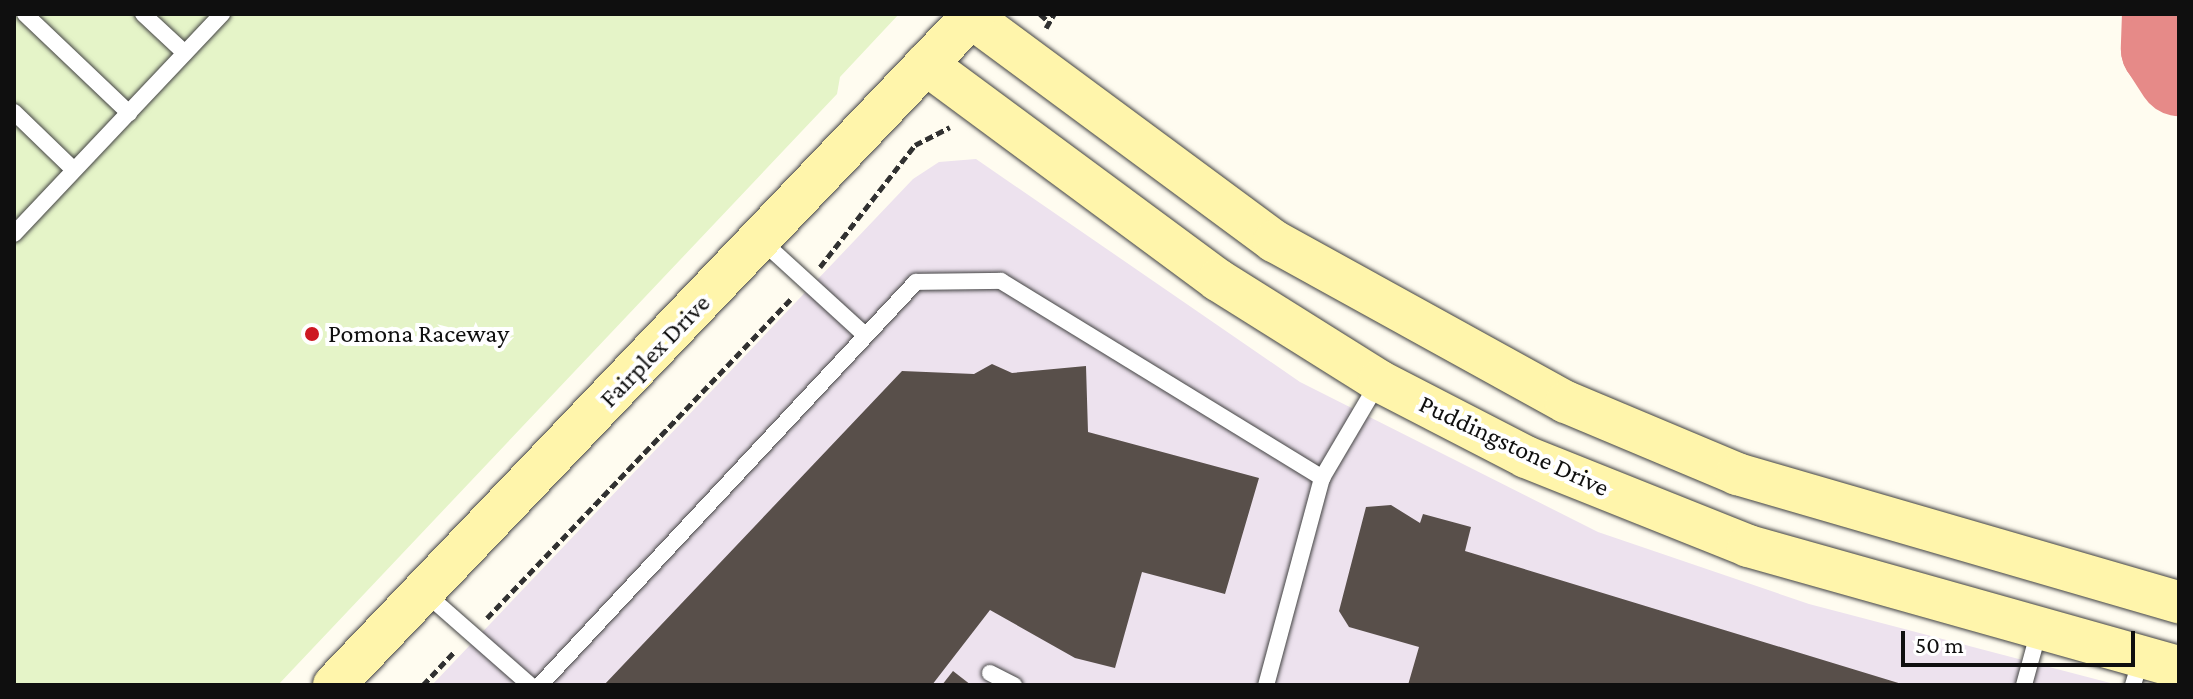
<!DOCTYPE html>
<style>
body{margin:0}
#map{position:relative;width:2193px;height:699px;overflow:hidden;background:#fffcf0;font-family:"Crimson Pro",serif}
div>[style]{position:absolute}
.industrial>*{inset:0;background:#ede2ee}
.pitch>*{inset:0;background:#e5f4c8}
.taxiway>*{height:84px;margin:-42px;padding:0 42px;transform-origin:42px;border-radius:42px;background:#e68a88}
.building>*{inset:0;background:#584f4a}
.path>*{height:5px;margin-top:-2.5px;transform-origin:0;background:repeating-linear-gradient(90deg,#313131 0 8px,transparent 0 12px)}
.roads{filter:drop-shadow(0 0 2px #424242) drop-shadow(0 0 2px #424242)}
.lane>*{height:16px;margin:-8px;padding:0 8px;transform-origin:8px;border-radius:8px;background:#fff}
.secondary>*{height:42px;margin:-21px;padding:0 21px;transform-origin:21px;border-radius:21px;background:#fff5ab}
.dots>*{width:22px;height:22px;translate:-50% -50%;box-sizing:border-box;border:4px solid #fff;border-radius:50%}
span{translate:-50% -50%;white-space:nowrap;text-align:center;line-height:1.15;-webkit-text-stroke:8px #fff;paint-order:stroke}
.poi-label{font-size:26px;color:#0f0f0f}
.left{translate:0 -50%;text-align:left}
.street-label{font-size:26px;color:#0f0f0f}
.frame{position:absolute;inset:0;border:16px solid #0f0f0f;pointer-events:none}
.scale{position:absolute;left:1901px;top:631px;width:234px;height:36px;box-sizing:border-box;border:4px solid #0f0f0f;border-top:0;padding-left:10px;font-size:24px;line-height:28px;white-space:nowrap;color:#0f0f0f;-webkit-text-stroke:6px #fff;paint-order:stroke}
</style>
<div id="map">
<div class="industrial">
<div style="clip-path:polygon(976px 159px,1300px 382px,1598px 532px,1809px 604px,2118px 685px,432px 685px,913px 179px,939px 162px)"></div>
</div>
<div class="pitch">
<div style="clip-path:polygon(14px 14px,899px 14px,840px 77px,837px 94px,278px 685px,14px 685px)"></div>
</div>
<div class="taxiway">
<div style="left:2164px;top:14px;width:35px;rotate:92deg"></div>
<div style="left:2163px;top:49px;width:30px;rotate:57deg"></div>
</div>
<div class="building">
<div style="clip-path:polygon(992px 364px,1012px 373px,1086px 366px,1088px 432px,1259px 478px,1225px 594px,1142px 572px,1115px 668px,1075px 658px,990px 610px,932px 685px,604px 685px,902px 371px,974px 374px)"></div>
<div style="clip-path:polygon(1366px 507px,1391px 505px,1420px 523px,1423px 514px,1471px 527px,1465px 551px,1905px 685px,1408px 685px,1419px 647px,1349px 627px,1339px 611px)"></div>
<div style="clip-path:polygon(953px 671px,971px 685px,942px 685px)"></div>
</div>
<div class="path">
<div style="left:1040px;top:14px;width:13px;rotate:42deg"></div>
<div style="left:1046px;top:28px;width:16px;rotate:-60deg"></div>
<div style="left:820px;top:267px;width:155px;rotate:-52.1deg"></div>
<div style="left:915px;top:145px;width:39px;rotate:-27deg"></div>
<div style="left:487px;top:618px;width:442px;rotate:-46.4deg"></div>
<div style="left:423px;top:685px;width:47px;rotate:-46.7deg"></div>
</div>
<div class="roads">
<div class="lane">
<div style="left:25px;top:14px;width:144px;rotate:43.6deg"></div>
<div style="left:143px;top:14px;width:57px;rotate:42.9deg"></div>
<div style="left:14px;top:112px;width:83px;rotate:44deg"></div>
<div style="left:14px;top:234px;width:303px;rotate:-46.6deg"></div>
<div style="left:761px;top:240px;width:141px;rotate:42.4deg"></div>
<div style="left:1322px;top:478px;width:110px;rotate:-59.5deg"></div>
<div style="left:423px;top:591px;width:142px;rotate:41.3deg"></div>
<div style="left:990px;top:673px;width:27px;rotate:27deg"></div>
<div style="left:540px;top:685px;width:551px;rotate:-46.99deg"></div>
<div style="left:916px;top:282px;width:85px;rotate:-0.7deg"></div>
<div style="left:1001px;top:281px;width:377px;rotate:31.5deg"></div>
<div style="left:1322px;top:478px;width:214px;rotate:105.1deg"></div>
<div style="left:2024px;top:685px;width:57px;rotate:-74.7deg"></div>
<div style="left:2133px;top:685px;width:27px;rotate:-73deg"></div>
</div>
<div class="secondary">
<div style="left:971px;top:17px;width:377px;rotate:36.5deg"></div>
<div style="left:1274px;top:241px;width:333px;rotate:28.9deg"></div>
<div style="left:1566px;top:402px;width:186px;rotate:22.8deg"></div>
<div style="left:1737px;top:474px;width:460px;rotate:16.2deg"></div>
<div style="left:926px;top:64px;width:363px;rotate:36.5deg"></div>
<div style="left:1218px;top:280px;width:190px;rotate:32.1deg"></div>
<div style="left:1379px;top:381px;width:165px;rotate:27.3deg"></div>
<div style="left:1526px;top:457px;width:239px;rotate:21.8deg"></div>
<div style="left:1748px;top:546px;width:448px;rotate:15.7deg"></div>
<div style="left:334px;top:685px;width:927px;rotate:-46.35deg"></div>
</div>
</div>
<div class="dots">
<div style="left:312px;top:334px;background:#cd1821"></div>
</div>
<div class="poi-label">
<span class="left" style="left:328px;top:334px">Pomona Raceway</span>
</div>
<div class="street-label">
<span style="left:655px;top:351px;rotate:-46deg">Fairplex Drive</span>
<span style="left:1514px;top:446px;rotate:25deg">Puddingstone Drive</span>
</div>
<div class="frame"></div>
<div class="scale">50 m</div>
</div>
